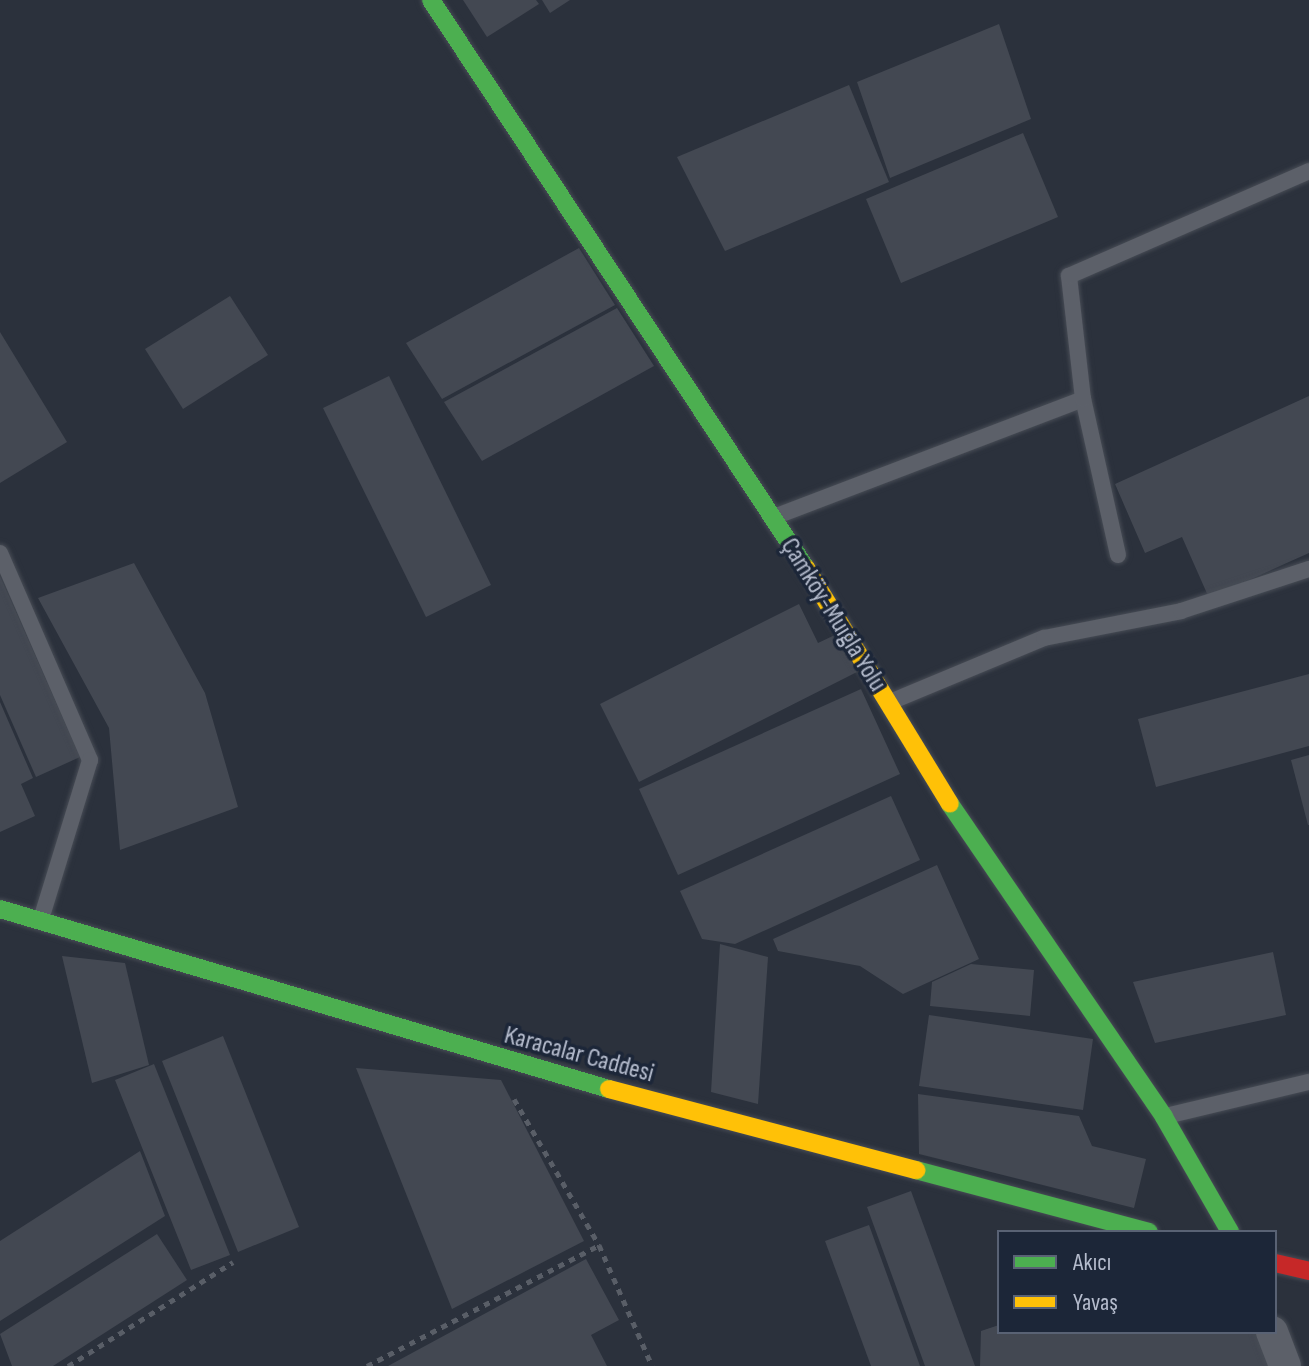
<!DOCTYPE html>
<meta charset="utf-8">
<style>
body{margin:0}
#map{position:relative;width:1309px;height:1366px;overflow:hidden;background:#2b313c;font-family:"Sofia Sans Condensed",sans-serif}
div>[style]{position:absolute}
.building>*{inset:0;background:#434852}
.path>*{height:5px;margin-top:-2.5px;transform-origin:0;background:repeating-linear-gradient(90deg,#595e67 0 6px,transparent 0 12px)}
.roads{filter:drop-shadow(0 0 2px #474c55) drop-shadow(0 0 2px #474c55)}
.lane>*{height:16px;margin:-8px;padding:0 8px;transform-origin:8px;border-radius:8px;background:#5c6069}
.street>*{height:32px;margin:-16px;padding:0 16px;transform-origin:16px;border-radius:16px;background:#5c6069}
.fast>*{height:18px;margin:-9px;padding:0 9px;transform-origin:9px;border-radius:9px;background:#4caf50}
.slow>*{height:18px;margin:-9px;padding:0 9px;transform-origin:9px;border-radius:9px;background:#ffc107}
.jam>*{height:18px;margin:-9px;padding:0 9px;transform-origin:9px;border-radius:9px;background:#c62828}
span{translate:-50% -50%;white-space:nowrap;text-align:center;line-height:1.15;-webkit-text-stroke:7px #1c2638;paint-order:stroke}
.street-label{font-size:26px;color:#b5bccd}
.legend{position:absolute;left:997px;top:1230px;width:280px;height:104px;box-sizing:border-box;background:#1c2638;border:2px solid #596274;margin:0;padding:10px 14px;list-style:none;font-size:24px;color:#b5bccd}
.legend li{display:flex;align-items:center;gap:16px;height:40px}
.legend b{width:40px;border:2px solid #596274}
</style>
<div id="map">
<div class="building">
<div style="clip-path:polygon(463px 0,536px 0,539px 4px,487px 37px)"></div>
<div style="clip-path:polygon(542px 0,570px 0,550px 13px)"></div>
<div style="clip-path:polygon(999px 24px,1031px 119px,890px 178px,857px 82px)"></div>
<div style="clip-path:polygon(849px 85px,889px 182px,725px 251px,677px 157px)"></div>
<div style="clip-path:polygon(1023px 133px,1058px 217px,901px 283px,866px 199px)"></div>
<div style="clip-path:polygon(579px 248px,615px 305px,442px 399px,406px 343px)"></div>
<div style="clip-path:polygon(230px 296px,268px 355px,183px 409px,145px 349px)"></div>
<div style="clip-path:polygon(617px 308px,654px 366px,482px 461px,444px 402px)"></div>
<div style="clip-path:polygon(0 332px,67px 442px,0 483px)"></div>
<div style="clip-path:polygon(389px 376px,491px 585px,426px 617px,323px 408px)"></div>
<div style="clip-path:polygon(1309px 396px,1309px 553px,1209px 598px,1182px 537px,1145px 553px,1115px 484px)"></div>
<div style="clip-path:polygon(134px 563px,205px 693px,238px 807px,120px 850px,109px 728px,38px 598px)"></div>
<div style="clip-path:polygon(0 576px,80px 757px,36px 777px,0 695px)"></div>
<div style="clip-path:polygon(799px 604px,818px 643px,837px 634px,857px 672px,639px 782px,600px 704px)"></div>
<div style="clip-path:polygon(1309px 674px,1309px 746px,1156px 787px,1138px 719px)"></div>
<div style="clip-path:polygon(861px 689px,900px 774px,678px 875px,639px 789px)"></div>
<div style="clip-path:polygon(0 702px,33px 778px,21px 784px,35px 816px,0 832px)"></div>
<div style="clip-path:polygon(1309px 755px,1309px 825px,1308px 825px,1291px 760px)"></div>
<div style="clip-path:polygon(891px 796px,920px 860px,735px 944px,702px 939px,680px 891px)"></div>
<div style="clip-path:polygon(937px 865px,979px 959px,903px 994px,860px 966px,778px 951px,773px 939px)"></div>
<div style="clip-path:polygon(720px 944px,768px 957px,758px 1104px,711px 1092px)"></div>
<div style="clip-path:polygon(1273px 952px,1286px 1015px,1155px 1043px,1133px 982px)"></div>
<div style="clip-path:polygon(62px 956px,125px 963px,149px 1065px,92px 1083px)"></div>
<div style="clip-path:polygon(971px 964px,1034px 970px,1030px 1016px,930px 1006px,932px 982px)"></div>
<div style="clip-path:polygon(929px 1015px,1093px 1039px,1083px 1110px,919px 1086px)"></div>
<div style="clip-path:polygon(223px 1036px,299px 1227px,238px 1252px,162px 1061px)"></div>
<div style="clip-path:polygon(154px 1064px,230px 1255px,191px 1270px,115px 1080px)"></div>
<div style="clip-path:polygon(356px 1068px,501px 1080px,584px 1241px,452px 1309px)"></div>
<div style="clip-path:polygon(918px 1094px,1079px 1116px,1092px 1146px,1146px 1159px,1134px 1208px,919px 1154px)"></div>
<div style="clip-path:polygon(140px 1151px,165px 1216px,0 1321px,0 1241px)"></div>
<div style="clip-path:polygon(911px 1191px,975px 1366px,925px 1366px,867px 1207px)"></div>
<div style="clip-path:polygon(869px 1225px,920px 1366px,871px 1366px,825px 1241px)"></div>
<div style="clip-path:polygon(157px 1234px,187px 1280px,53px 1366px,12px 1366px,0 1334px)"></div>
<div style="clip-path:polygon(586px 1259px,619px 1320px,591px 1335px,607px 1366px,388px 1366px)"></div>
<div style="clip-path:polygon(999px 1325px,999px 1332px,1256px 1332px,1271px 1366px,980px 1366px,981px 1331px)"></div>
</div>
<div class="path">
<div style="left:514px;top:1099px;width:169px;rotate:59.8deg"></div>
<div style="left:599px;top:1245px;width:132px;rotate:66.3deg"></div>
<div style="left:68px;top:1366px;width:195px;rotate:-32.2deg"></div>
<div style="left:367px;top:1366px;width:262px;rotate:-27.5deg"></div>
</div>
<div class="roads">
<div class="lane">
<div style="left:774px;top:517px;width:331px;rotate:-20.9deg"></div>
<div style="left:0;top:553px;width:226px;rotate:66.5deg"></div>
<div style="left:90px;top:760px;width:166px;rotate:107.1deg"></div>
<div style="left:1118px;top:555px;width:160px;rotate:-102.6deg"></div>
<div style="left:1083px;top:399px;width:124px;rotate:-96.5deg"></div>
<div style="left:1069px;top:276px;width:262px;rotate:-23.6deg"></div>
<div style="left:890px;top:702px;width:167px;rotate:-22.6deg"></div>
<div style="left:1044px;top:638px;width:140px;rotate:-11.1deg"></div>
<div style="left:1181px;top:611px;width:135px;rotate:-18.2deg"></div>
<div style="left:1166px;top:1116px;width:147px;rotate:-13.4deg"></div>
</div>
<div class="street">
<div style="left:1272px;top:1332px;width:36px;rotate:69deg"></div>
</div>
<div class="fast">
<div style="left:431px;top:0;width:681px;rotate:56.57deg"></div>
<div style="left:950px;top:804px;width:379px;rotate:55.6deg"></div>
<div style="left:1164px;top:1117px;width:133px;rotate:60.1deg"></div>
<div style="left:0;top:909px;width:635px;rotate:16.47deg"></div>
<div style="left:916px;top:1170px;width:241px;rotate:14.9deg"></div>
</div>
<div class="slow">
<div style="left:806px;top:568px;width:276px;rotate:58.6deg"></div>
<div style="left:609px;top:1089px;width:318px;rotate:14.8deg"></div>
</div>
<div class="jam">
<div style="left:1275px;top:1263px;width:35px;rotate:13deg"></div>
</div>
</div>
<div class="street-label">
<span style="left:833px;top:615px;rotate:58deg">Çamköy-Muığla Yolu</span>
<span style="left:579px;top:1055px;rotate:15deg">Karacalar Caddesi</span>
</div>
<ul class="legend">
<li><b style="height:10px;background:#4caf50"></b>Akıcı</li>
<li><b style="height:10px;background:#ffc107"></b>Yavaş</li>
</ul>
</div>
